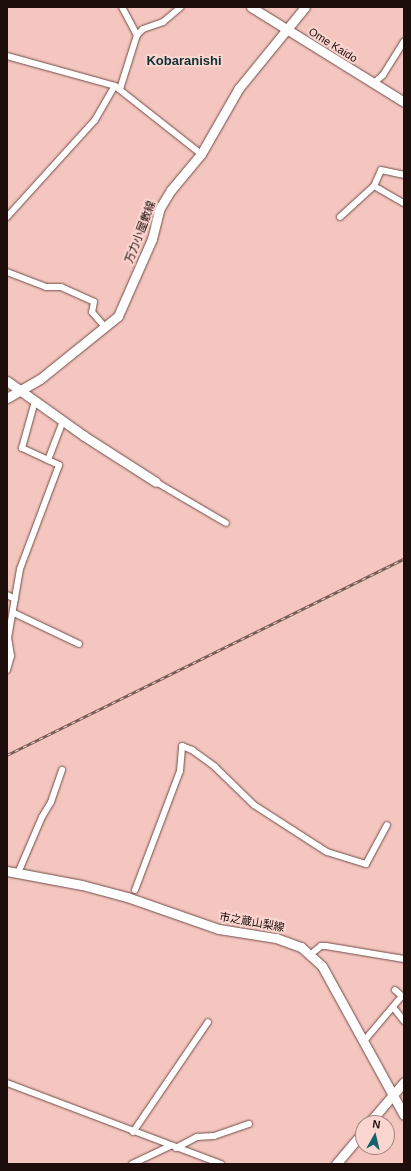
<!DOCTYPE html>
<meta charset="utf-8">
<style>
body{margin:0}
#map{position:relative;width:411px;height:1171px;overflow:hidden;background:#f4c6bf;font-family:Helvetica,"Noto Sans JP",sans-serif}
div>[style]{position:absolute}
.roads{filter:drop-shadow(0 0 1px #734c46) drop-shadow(0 0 1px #734c46)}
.street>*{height:6px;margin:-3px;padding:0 3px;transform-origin:3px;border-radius:3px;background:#fff}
.secondary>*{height:9px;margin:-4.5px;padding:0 4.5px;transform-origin:4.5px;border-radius:4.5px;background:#fff}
.rail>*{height:3px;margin-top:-1.5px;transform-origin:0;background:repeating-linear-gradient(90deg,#fbd5d0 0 4.5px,#7a5e59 0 9px);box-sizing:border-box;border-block:1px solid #7a5e59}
span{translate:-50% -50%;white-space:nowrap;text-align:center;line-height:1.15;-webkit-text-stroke:4px #fbd5d0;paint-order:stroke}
.street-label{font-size:11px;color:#1d0e0b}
.quarter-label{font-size:13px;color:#103237;font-weight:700}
.frame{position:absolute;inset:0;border:8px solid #1d0e0b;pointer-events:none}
.north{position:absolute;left:355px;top:1115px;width:40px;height:40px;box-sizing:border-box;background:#fbd5d0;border:1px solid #a28581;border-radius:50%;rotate:8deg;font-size:11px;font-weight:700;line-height:16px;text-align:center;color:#1d0e0b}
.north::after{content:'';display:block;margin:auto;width:14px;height:18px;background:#15626c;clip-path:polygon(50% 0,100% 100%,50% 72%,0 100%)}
</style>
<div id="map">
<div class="roads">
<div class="street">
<div style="left:122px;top:7px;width:32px;rotate:62deg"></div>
<div style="left:7px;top:56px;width:112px;rotate:15.5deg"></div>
<div style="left:115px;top:86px;width:110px;rotate:38.3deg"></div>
<div style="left:373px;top:84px;width:13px;rotate:-42deg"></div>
<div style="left:383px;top:75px;width:40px;rotate:-58deg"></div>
<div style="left:120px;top:89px;width:57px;rotate:-72.5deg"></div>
<div style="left:137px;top:35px;width:8px;rotate:-45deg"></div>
<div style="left:143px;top:29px;width:21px;rotate:-19deg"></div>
<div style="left:163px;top:22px;width:23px;rotate:-40deg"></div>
<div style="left:374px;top:186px;width:34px;rotate:30deg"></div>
<div style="left:7px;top:217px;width:131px;rotate:-47.8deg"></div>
<div style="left:95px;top:120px;width:39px;rotate:-60deg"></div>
<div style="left:340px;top:217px;width:46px;rotate:-42.4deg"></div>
<div style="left:374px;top:186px;width:17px;rotate:-66deg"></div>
<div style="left:381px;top:170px;width:24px;rotate:12deg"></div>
<div style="left:7px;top:272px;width:42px;rotate:21deg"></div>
<div style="left:46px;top:287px;width:15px"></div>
<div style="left:61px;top:287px;width:36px;rotate:24deg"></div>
<div style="left:94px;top:302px;width:10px;rotate:101deg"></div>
<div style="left:92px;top:312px;width:21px;rotate:49deg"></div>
<div style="left:48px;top:460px;width:42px;rotate:-69deg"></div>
<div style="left:156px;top:482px;width:81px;rotate:30.4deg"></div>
<div style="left:7px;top:595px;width:9px;rotate:27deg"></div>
<div style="left:14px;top:613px;width:72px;rotate:25.5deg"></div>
<div style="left:7px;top:670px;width:15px;rotate:-74deg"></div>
<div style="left:11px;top:656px;width:18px;rotate:-99deg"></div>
<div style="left:8px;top:638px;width:70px;rotate:-80.1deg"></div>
<div style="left:20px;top:569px;width:111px;rotate:-69.4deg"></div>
<div style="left:59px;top:465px;width:41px;rotate:-155.3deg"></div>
<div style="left:22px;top:448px;width:49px;rotate:-74.5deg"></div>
<div style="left:18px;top:873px;width:61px;rotate:-66.8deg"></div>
<div style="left:42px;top:817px;width:17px;rotate:-59deg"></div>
<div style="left:51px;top:802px;width:34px;rotate:-71deg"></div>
<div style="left:135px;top:890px;width:127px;rotate:-69.3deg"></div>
<div style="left:180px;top:771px;width:25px;rotate:-85deg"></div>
<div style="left:182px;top:746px;width:11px;rotate:22deg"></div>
<div style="left:192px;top:750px;width:29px;rotate:36deg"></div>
<div style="left:215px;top:767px;width:54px;rotate:44.3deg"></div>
<div style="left:254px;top:805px;width:87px;rotate:32.8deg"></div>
<div style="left:327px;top:852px;width:41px;rotate:17.1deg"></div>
<div style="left:366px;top:864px;width:44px;rotate:-61.7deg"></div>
<div style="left:311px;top:954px;width:13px;rotate:-39deg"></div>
<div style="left:321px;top:946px;width:5px"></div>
<div style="left:326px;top:946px;width:79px;rotate:9.5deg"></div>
<div style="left:395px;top:990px;width:9px;rotate:41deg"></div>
<div style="left:393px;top:1007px;width:18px;rotate:52deg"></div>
<div style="left:364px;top:1041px;width:59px;rotate:-49.8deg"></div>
<div style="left:402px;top:996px;width:2px;rotate:27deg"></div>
<div style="left:7px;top:1083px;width:229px;rotate:20.7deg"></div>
<div style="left:133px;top:1132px;width:133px;rotate:-55.7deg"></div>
<div style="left:176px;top:1148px;width:24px;rotate:-28deg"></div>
<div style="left:197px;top:1137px;width:17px;rotate:-3deg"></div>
<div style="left:214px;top:1136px;width:37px;rotate:-19deg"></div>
<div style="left:132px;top:1164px;width:42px;rotate:-25.3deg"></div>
</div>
<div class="secondary">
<div style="left:251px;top:7px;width:180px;rotate:31.8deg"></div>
<div style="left:7px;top:381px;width:95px;rotate:35.5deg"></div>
<div style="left:84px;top:436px;width:85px;rotate:32.6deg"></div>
<div style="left:7px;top:398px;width:38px;rotate:-30deg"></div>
<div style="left:40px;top:379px;width:100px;rotate:-38.9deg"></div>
<div style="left:118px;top:316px;width:84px;rotate:-66.2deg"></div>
<div style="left:152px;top:239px;width:32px;rotate:-76deg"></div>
<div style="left:160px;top:208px;width:21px;rotate:-59deg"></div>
<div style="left:171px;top:190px;width:47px;rotate:-50.2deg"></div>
<div style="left:201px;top:154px;width:76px;rotate:-60.1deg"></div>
<div style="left:239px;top:88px;width:104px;rotate:-50.8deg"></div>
<div style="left:7px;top:871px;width:76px;rotate:10.6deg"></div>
<div style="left:82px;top:885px;width:47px;rotate:14.9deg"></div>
<div style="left:127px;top:897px;width:97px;rotate:19.2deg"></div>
<div style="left:219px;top:929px;width:58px;rotate:9deg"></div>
<div style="left:276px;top:938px;width:27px;rotate:20deg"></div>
<div style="left:301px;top:947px;width:28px;rotate:42deg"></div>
<div style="left:322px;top:966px;width:170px;rotate:61.2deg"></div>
<div style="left:369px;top:1123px;width:54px;rotate:-49.5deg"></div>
<div style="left:336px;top:1164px;width:42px;rotate:-49.8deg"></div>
</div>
</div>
<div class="rail">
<div style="left:7px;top:755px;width:443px;rotate:-26.3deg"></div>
</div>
<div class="street-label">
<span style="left:333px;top:45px;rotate:32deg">Ome Kaido</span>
<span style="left:140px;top:232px;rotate:-69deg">万力小屋敷線</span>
<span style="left:252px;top:922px;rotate:10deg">市之蔵山梨線</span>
</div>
<div class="quarter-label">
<span style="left:184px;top:61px">Kobaranishi</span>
</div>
<div class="frame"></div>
<div class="north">N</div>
</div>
